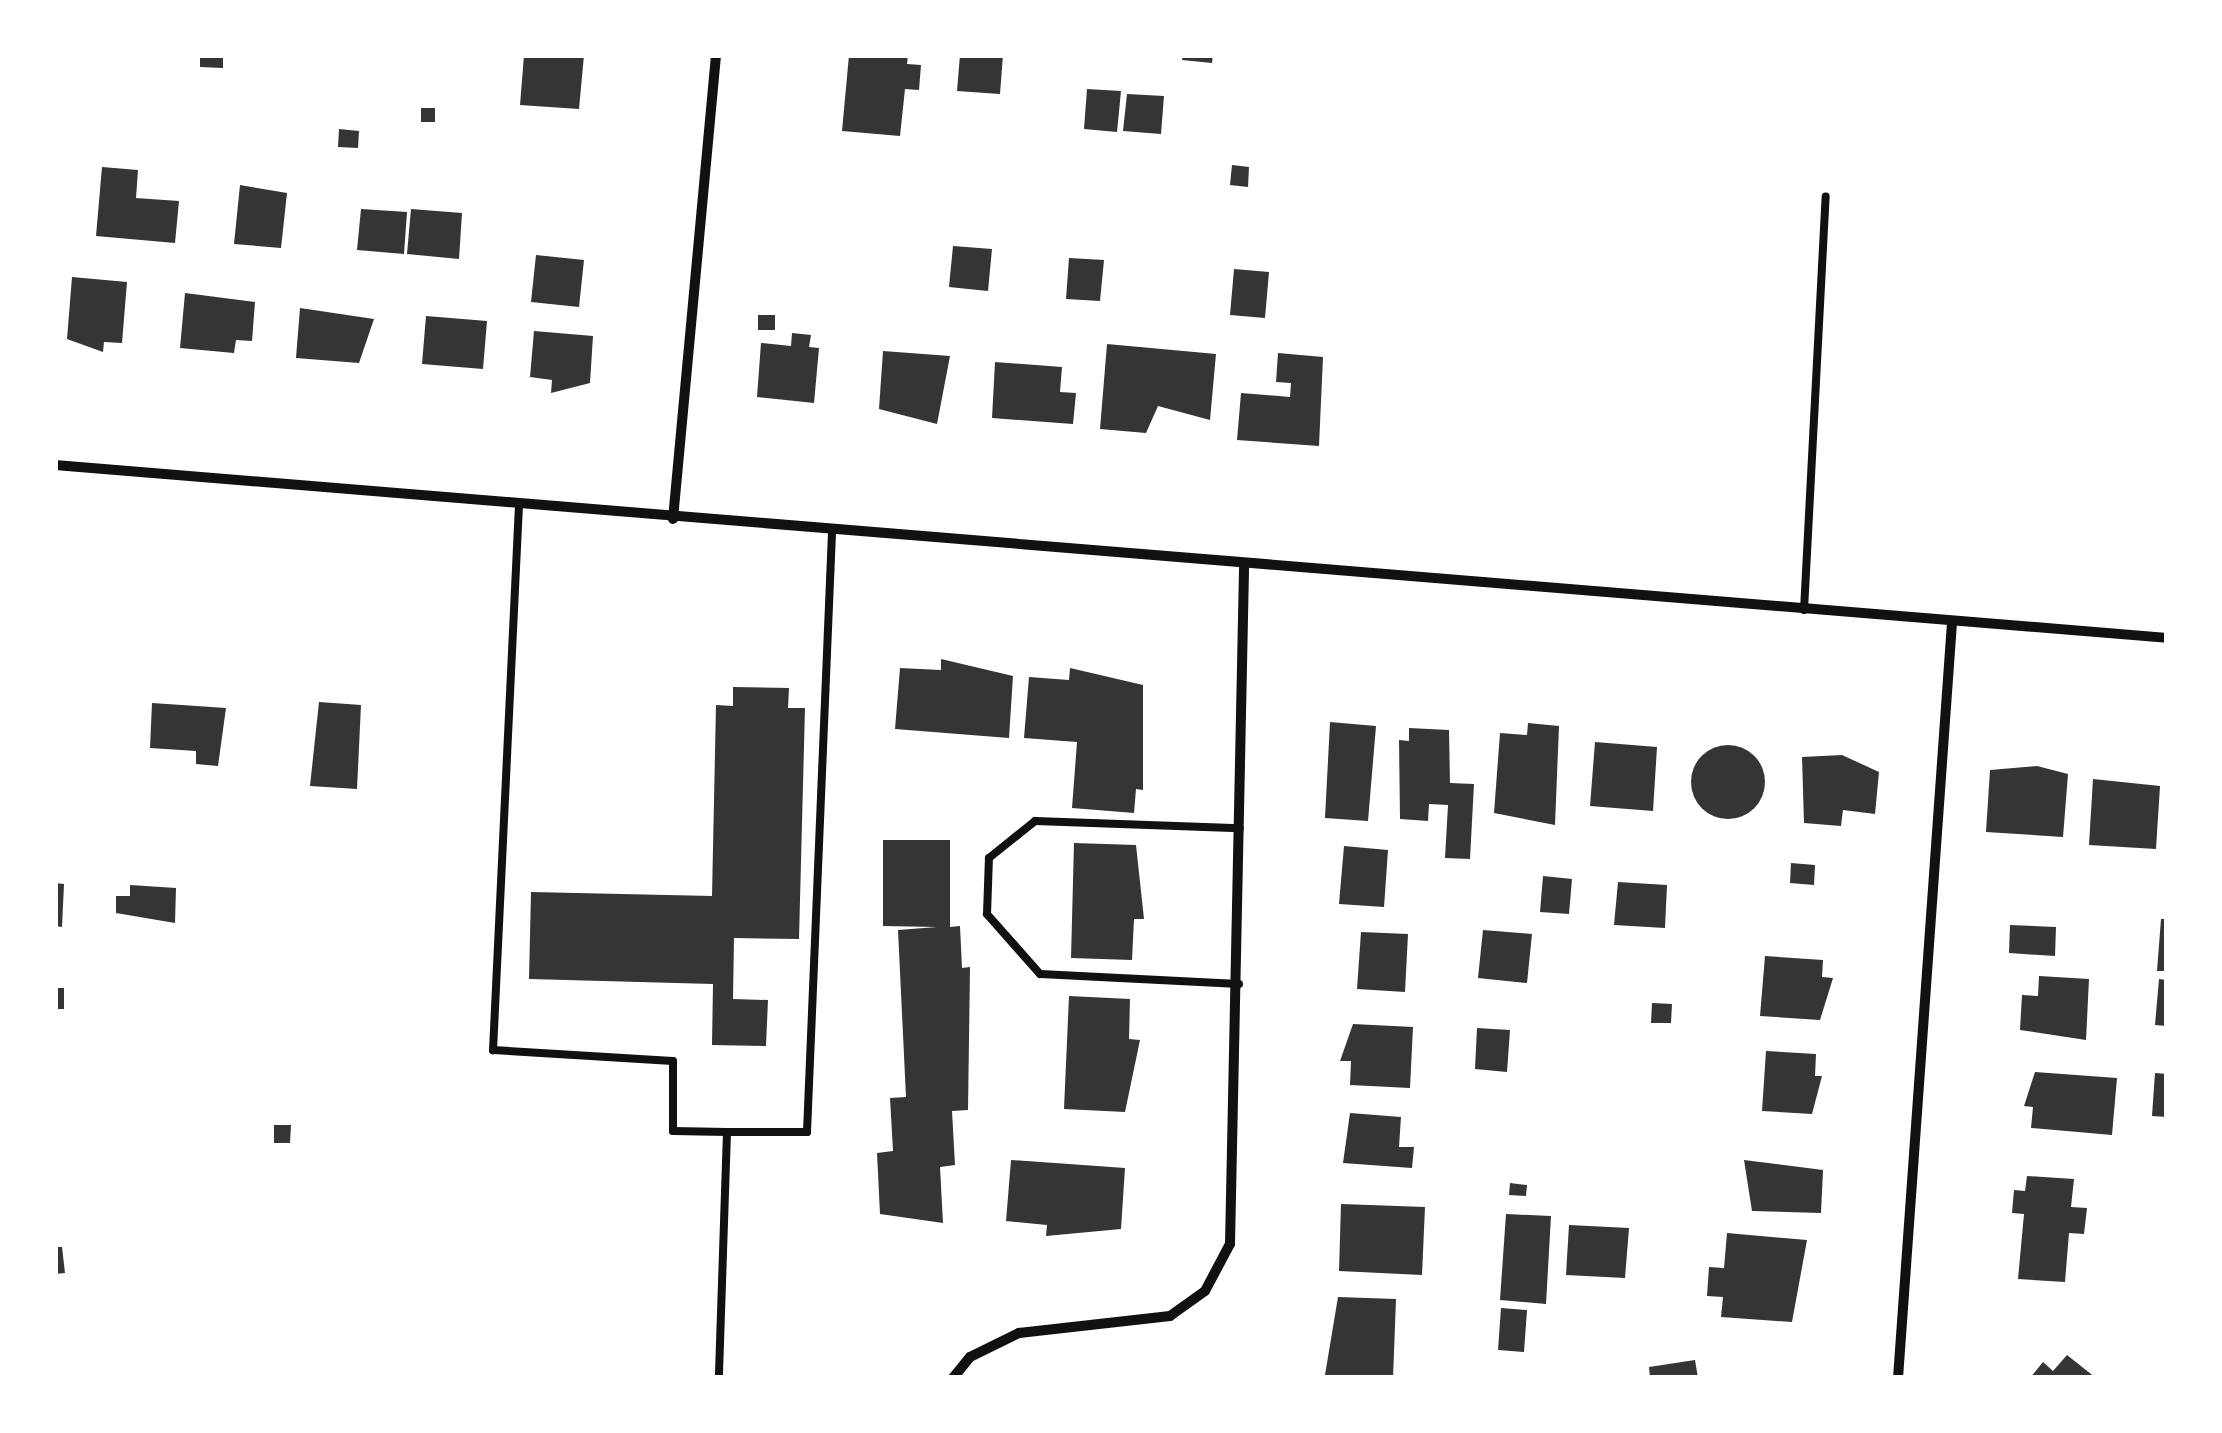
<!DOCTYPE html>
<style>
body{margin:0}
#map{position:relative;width:2222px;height:1433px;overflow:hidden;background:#fff;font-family:"Archivo Narrow",sans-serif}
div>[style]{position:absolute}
.building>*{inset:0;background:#353535}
.round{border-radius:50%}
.service>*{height:8px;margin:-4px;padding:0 4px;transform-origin:4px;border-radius:4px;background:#111}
.minor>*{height:10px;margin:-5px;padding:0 5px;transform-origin:5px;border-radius:5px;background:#111}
span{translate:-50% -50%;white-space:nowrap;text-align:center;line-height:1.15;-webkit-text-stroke:8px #fff;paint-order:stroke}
.frame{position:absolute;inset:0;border:58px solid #fff;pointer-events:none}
</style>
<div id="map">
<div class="building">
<div style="clip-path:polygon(200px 55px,223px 55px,223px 68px,200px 67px)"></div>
<div style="clip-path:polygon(524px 55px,584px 55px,579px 109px,520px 105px)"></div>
<div style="clip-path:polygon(849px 55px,908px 55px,907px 64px,921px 65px,919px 90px,905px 89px,900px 136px,842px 131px)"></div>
<div style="clip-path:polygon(960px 55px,1003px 55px,1000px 94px,957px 91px)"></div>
<div style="clip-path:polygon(1183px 55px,1213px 55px,1212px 63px,1182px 60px)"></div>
<div style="clip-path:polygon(1087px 89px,1121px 91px,1117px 132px,1084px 129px)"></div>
<div style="clip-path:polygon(1127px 94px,1164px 96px,1161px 134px,1123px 131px)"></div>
<div style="clip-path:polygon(421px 108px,435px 108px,435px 122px,421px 122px)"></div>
<div style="clip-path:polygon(339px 129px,359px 131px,358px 148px,338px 147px)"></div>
<div style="clip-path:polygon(1232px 165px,1249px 167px,1248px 187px,1230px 185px)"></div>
<div style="clip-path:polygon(102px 167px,138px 170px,136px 198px,179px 201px,175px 243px,96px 236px)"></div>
<div style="clip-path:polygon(240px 185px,287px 193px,281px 248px,234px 244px)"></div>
<div style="clip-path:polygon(361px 209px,407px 212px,404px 254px,357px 250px)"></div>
<div style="clip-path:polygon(411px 209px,462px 213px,459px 259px,407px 254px)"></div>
<div style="clip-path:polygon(953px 246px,992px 249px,988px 291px,949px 287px)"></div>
<div style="clip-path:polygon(536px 255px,584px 260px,579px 307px,531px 302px)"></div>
<div style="clip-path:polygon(1069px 258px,1104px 260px,1100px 301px,1066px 299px)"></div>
<div style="clip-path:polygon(1234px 269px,1269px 272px,1265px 318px,1230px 315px)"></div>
<div style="clip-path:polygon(72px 277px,127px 282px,122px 343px,104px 342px,103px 352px,67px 339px)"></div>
<div style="clip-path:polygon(185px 293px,255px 302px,252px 341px,236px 340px,234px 353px,180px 348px)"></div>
<div style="clip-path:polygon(300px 308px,374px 319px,359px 363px,296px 358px)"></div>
<div style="clip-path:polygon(758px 315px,775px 315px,775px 330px,758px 330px)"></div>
<div style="clip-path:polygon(426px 316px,487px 321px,483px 369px,422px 364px)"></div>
<div style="clip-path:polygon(534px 331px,593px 336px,590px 383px,551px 393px,552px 380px,530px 377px)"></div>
<div style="clip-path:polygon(792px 333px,811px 335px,809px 347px,819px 348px,814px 403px,757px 397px,761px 343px,791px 346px)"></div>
<div style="clip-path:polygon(1107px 344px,1216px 354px,1210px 420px,1158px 406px,1146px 433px,1100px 429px)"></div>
<div style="clip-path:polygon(883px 351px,950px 356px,937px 424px,879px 409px)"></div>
<div style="clip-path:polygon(1278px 353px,1323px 357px,1319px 446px,1237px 440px,1241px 393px,1290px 397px,1291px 383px,1276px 382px)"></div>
<div style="clip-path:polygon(995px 362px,1062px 367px,1060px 392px,1076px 393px,1073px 424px,992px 418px)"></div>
<div style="clip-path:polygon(941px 659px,1013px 676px,1009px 738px,895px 729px,900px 668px,941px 670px)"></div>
<div style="clip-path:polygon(1070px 668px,1143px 685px,1143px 790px,1136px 789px,1134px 813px,1072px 808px,1077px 742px,1024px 738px,1029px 677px,1069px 680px)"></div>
<div style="clip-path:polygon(733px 687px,789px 688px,788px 708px,805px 708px,799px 939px,734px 938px,733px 999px,768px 1000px,766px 1046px,712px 1045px,713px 984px,529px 979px,531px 892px,712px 896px,716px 705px,733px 706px)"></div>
<div style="clip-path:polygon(319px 702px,361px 705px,357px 789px,310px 786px)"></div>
<div style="clip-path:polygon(152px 703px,226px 708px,218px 766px,196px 764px,196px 751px,150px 748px)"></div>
<div style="clip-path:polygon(1330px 722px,1376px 726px,1368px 821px,1325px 818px)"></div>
<div style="clip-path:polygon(1528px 723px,1559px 726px,1555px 825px,1494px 813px,1500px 733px,1527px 735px)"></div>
<div style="clip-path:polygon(1409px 728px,1449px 730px,1450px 783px,1474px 784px,1470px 859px,1445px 858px,1448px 805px,1429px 804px,1428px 821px,1400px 819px,1399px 740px,1409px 741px)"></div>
<div style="clip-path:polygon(1595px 742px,1657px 747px,1653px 811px,1590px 806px)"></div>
<div class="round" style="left:1691px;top:745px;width:74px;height:74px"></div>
<div style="clip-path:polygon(1842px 755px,1879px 772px,1875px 814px,1843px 810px,1841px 826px,1804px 823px,1802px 757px)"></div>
<div style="clip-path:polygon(2037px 766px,2068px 774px,2063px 837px,1986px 832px,1990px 770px)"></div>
<div style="clip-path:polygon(2093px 779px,2160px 786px,2156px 849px,2089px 845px)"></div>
<div style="clip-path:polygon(883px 840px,950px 840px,950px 927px,960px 926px,962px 968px,970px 967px,968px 1110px,952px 1111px,955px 1165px,940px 1167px,943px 1223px,880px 1214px,877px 1153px,893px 1151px,890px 1098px,906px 1097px,898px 930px,937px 927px,883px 926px)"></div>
<div style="clip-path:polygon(1074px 843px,1136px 845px,1144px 919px,1134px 919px,1132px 960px,1071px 958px)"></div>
<div style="clip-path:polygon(1344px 846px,1388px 850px,1384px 907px,1339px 904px)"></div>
<div style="clip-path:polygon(1791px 863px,1815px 865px,1814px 885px,1790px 883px)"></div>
<div style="clip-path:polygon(1543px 876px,1572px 879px,1569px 914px,1540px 912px)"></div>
<div style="clip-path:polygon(1618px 882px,1667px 885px,1665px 928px,1614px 925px)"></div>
<div style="clip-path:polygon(55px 883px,64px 884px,62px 927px,55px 926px)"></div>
<div style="clip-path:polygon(130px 885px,176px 888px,175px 923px,116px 913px,116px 896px,130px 896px)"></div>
<div style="clip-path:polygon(2161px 919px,2167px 919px,2167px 971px,2157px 971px)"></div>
<div style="clip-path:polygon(2010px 925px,2056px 927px,2055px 956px,2009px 953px)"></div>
<div style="clip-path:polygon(1483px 930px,1532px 934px,1527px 983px,1478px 978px)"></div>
<div style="clip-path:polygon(1361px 932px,1408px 934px,1405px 992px,1357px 989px)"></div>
<div style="clip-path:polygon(1765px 956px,1823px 960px,1822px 977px,1833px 978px,1820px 1020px,1760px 1016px)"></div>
<div style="clip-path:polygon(2039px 976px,2089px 979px,2086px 1040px,2020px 1030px,2022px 995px,2038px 996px)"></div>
<div style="clip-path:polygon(2159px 979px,2167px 980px,2167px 1026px,2155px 1025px)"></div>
<div style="clip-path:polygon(55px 988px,64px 988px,64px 1009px,55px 1009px)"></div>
<div style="clip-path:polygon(1069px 996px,1130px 999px,1129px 1039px,1140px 1040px,1125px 1112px,1064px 1109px)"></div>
<div style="clip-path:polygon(1652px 1003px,1672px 1004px,1671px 1023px,1651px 1023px)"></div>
<div style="clip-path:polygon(1353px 1024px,1413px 1027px,1410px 1088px,1350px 1085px,1351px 1061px,1340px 1061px)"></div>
<div style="clip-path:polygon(1477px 1028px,1510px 1030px,1507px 1072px,1475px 1069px)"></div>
<div style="clip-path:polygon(1766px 1051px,1816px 1054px,1815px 1076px,1822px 1076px,1812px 1114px,1762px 1111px)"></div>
<div style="clip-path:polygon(2035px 1072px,2117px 1078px,2112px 1135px,2031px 1128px,2033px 1107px,2024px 1106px)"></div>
<div style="clip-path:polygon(2155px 1073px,2167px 1074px,2167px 1117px,2152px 1116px)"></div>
<div style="clip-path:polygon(1350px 1113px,1401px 1117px,1399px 1147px,1414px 1147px,1412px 1168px,1343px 1163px)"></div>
<div style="clip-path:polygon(274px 1125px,291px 1125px,290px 1143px,274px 1143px)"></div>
<div style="clip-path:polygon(1011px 1160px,1125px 1168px,1121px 1229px,1046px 1236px,1047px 1225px,1006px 1221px)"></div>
<div style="clip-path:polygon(1744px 1160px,1823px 1170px,1821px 1213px,1752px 1211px)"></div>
<div style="clip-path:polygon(2027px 1176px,2074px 1179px,2071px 1207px,2087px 1208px,2084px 1234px,2069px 1233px,2065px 1282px,2018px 1279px,2024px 1214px,2012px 1213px,2014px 1190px,2025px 1191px)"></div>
<div style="clip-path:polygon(1510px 1183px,1527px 1185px,1526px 1196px,1509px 1195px)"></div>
<div style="clip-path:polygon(1341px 1204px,1425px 1207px,1422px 1275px,1339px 1271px)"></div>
<div style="clip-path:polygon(1506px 1214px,1551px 1216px,1546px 1304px,1500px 1300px)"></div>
<div style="clip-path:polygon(1569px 1225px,1629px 1228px,1625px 1278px,1566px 1275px)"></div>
<div style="clip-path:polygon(1727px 1233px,1807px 1240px,1792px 1322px,1721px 1317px,1723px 1297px,1707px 1296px,1709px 1267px,1724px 1268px)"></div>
<div style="clip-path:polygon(55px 1247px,62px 1247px,65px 1273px,55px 1274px)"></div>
<div style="clip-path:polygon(1338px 1297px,1396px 1299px,1393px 1378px,1325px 1375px)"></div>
<div style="clip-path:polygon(1501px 1308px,1527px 1310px,1524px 1352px,1498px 1350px)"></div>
<div style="clip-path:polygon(2067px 1355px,2096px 1378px,2030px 1378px,2043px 1362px,2053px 1371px)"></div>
<div style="clip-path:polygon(1695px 1360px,1698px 1378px,1650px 1378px,1649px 1367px)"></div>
</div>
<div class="service">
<div style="left:519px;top:505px;width:546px;rotate:92.73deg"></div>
<div style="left:493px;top:1050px;width:180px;rotate:3.5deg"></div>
<div style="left:673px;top:1061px;width:70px;rotate:90deg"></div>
<div style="left:673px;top:1131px;width:54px;rotate:1.1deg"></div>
<div style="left:727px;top:1132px;width:246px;rotate:91.9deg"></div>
<div style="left:1804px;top:610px;width:414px;rotate:-87deg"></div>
<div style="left:1239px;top:984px;width:199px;rotate:-177.1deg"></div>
<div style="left:1040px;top:974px;width:80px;rotate:-131.5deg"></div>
<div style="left:987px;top:914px;width:56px;rotate:-88deg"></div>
<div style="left:989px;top:858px;width:59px;rotate:-38.8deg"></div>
<div style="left:1035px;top:821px;width:205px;rotate:2deg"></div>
<div style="left:727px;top:1132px;width:80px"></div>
<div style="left:807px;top:1132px;width:600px;rotate:-87.61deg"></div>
</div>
<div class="minor">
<div style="left:55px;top:465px;width:2119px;rotate:4.68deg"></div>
<div style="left:673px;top:519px;width:466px;rotate:-84.7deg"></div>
<div style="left:953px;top:1378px;width:27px;rotate:-51deg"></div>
<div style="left:970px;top:1357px;width:55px;rotate:-26.1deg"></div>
<div style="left:1019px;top:1333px;width:152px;rotate:-6.4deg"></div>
<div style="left:1170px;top:1316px;width:43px;rotate:-35.5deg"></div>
<div style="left:1205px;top:1291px;width:53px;rotate:-62deg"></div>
<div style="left:1230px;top:1244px;width:676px;rotate:-88.81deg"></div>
<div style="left:1898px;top:1378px;width:758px;rotate:-85.91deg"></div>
</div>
<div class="frame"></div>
</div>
